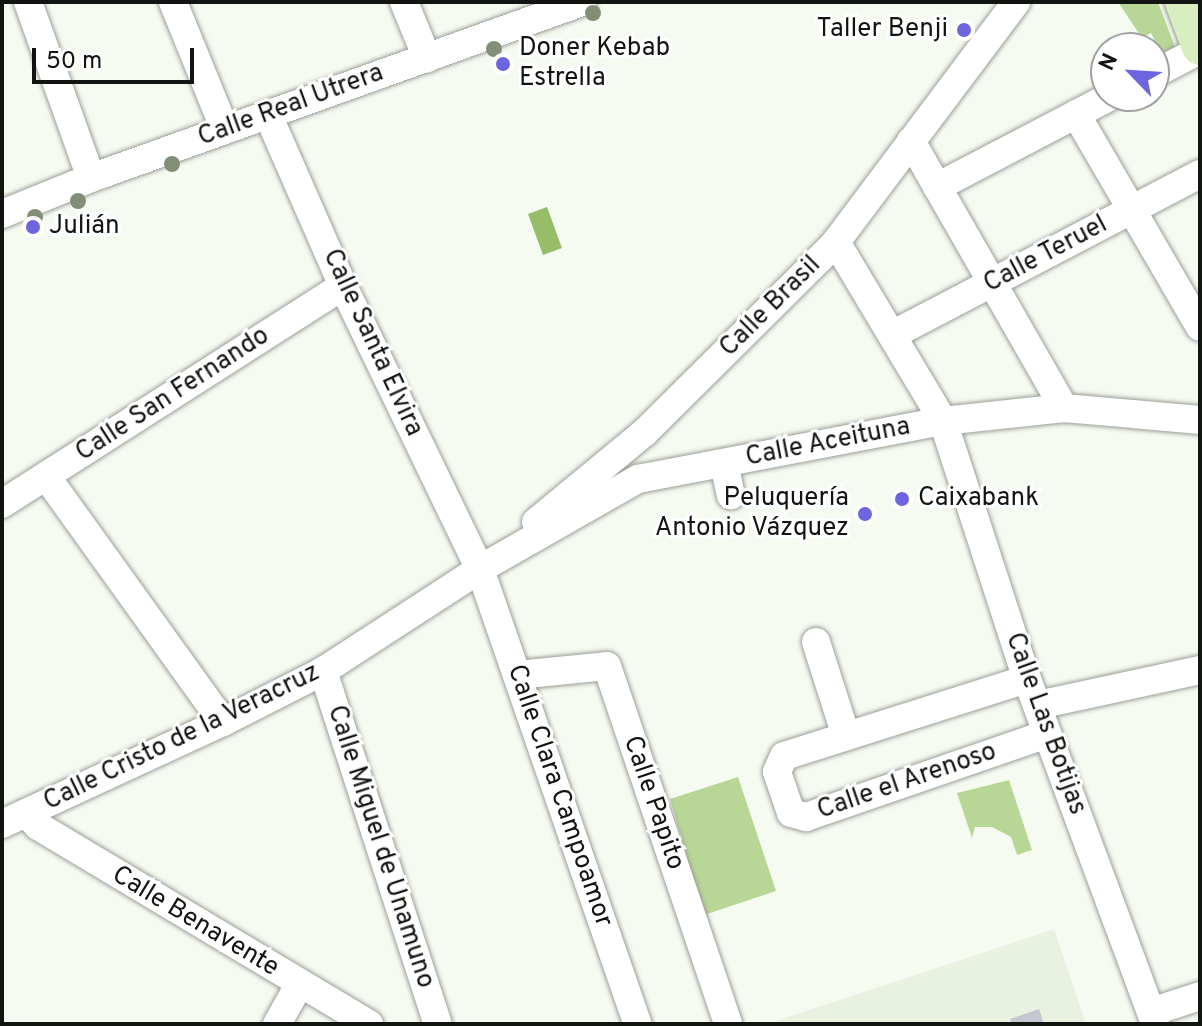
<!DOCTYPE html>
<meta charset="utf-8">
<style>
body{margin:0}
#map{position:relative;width:1202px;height:1026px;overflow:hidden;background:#f6fbf2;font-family:Overpass,sans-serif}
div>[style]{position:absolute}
.built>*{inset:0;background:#e9f1e1}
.green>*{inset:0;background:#b8d796}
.water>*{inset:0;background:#97bd69}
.building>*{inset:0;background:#c5c6cf}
.roads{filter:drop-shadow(0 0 2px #9b9f97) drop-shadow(0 0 2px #9b9f97)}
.minor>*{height:28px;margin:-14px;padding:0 14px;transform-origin:14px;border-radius:14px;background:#fff}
.major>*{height:36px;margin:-18px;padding:0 18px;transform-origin:18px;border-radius:18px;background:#d8eec0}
.trees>*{width:16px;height:16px;margin:-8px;border-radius:50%;background:#838e76}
.dots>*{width:22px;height:22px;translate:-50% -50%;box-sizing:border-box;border:4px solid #fff;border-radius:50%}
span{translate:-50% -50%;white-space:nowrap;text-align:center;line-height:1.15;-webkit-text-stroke:6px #fff;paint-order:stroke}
.poi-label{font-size:26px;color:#121411}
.right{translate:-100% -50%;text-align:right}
.left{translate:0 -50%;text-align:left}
.street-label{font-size:26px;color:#121411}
.frame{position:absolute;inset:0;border:4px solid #121411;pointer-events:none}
.north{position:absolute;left:1090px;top:32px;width:80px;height:80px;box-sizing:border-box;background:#fff;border:2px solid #a0a1a0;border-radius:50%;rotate:295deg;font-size:22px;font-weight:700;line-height:32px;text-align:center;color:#121411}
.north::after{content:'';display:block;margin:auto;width:28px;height:36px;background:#6c65df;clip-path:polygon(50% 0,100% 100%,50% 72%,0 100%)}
.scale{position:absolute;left:32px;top:48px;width:162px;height:36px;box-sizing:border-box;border:4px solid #121411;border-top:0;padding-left:10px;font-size:24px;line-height:28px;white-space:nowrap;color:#121411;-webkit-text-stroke:6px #fff;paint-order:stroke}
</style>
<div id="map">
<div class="built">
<div style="clip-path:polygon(1054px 929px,1086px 1024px,767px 1024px)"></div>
</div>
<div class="green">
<div style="clip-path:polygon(1118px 2px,1158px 2px,1175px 47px,1162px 54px,1151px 33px,1142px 38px)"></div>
<div style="clip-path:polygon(738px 777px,776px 891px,704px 915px,670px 799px)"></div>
<div style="clip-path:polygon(1009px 780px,1032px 850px,1017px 855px,1011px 837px,992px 827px,975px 827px,972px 838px,957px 793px)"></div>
</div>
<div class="water">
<div style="clip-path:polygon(547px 207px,562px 248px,543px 255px,528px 214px)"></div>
</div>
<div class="building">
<div style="clip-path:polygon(1039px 1009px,1044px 1024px,1012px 1024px,1010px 1019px)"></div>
</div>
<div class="roads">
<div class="minor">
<div style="left:28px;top:2px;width:187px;rotate:70.3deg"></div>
<div style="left:173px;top:2px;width:138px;rotate:67.9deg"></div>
<div style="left:404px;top:2px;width:61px;rotate:67.7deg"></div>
<div style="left:1154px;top:74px;width:52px;rotate:-27.6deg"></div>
<div style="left:1076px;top:114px;width:246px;rotate:59.8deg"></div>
<div style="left:268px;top:115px;width:187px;rotate:66.3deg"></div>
<div style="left:343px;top:286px;width:314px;rotate:64.2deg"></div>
<div style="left:480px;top:569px;width:482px;rotate:70.9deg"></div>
<div style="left:911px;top:141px;width:308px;rotate:60.2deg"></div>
<div style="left:937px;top:187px;width:196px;rotate:-27.6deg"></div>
<div style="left:2px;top:214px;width:96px;rotate:-22deg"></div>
<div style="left:91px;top:178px;width:522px;rotate:-19.72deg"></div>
<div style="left:836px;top:242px;width:209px;rotate:59.1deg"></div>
<div style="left:943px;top:421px;width:271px;rotate:72deg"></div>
<div style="left:1027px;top:679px;width:368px;rotate:69.6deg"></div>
<div style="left:892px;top:335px;width:348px;rotate:-27.6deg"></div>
<div style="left:724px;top:463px;width:33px;rotate:78deg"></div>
<div style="left:46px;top:476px;width:303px;rotate:54.3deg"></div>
<div style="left:2px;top:504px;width:405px;rotate:-32.6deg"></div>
<div style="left:536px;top:522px;width:141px;rotate:-39.5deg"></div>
<div style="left:645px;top:432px;width:269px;rotate:-44.8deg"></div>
<div style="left:836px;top:242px;width:300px;rotate:-53.1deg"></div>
<div style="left:816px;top:642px;width:99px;rotate:72.3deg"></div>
<div style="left:323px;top:671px;width:371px;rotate:72deg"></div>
<div style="left:517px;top:675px;width:90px;rotate:-5.7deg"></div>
<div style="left:607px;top:666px;width:378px;rotate:71.3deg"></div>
<div style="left:1027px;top:679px;width:255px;rotate:162.4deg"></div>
<div style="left:784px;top:756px;width:17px;rotate:114deg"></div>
<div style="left:777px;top:772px;width:43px;rotate:71.1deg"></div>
<div style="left:791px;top:813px;width:16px;rotate:15deg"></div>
<div style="left:806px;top:817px;width:255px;rotate:-19deg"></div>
<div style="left:1038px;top:705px;width:166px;rotate:-12.2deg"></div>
<div style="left:26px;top:813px;width:18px;rotate:47deg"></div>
<div style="left:38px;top:826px;width:386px;rotate:30.9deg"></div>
<div style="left:2px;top:824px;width:243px;rotate:-24.8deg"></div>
<div style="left:223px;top:722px;width:112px;rotate:-27deg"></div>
<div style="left:323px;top:671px;width:187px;rotate:-33deg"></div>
<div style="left:480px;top:569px;width:182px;rotate:-29.7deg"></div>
<div style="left:638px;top:479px;width:310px;rotate:-10.8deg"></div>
<div style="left:943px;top:421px;width:122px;rotate:-6.1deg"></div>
<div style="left:1064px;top:408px;width:137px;rotate:5deg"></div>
<div style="left:1151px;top:1012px;width:52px;rotate:-18.1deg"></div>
<div style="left:277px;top:1024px;width:45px;rotate:-60.6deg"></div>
</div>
<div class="major">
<div style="left:1183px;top:2px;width:48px;rotate:69.3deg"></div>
</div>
</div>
<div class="trees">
<div style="left:593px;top:13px"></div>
<div style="left:494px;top:49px"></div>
<div style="left:172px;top:164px"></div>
<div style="left:78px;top:201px"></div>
<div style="left:35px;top:217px"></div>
</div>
<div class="dots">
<div style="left:964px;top:30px;background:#6c65df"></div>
<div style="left:503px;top:64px;background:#6c65df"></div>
<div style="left:33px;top:227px;background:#6c65df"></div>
<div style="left:902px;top:499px;background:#6c65df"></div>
<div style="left:865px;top:514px;background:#6c65df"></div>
</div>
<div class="poi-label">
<span class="right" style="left:948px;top:30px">Taller Benji</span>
<span class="left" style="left:519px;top:64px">Doner Kebab<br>Estrella</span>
<span class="left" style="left:49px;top:227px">Julián</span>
<span class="right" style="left:849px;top:514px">Peluquería<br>Antonio Vázquez</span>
<span class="left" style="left:918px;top:499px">Caixabank</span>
</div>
<div class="street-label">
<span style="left:291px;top:106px;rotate:-20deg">Calle Real Utrera</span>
<span style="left:1046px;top:255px;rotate:-28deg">Calle Teruel</span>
<span style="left:771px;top:307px;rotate:-45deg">Calle Brasil</span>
<span style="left:372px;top:343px;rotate:65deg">Calle Santa Elvira</span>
<span style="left:173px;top:395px;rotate:-33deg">Calle San Fernando</span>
<span style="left:828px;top:443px;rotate:-11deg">Calle Aceituna</span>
<span style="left:1045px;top:724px;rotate:70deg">Calle Las Botijas</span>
<span style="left:182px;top:738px;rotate:-26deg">Calle Cristo de la Veracruz</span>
<span style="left:907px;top:782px;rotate:-19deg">Calle el Arenoso</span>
<span style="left:559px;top:796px;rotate:71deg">Calle Clara Campoamor</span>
<span style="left:653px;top:803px;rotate:71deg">Calle Papito</span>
<span style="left:380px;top:847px;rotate:72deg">Calle Miguel de Unamuno</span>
<span style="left:195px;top:922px;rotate:31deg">Calle Benavente</span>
</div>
<div class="frame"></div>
<div class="north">N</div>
<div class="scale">50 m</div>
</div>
